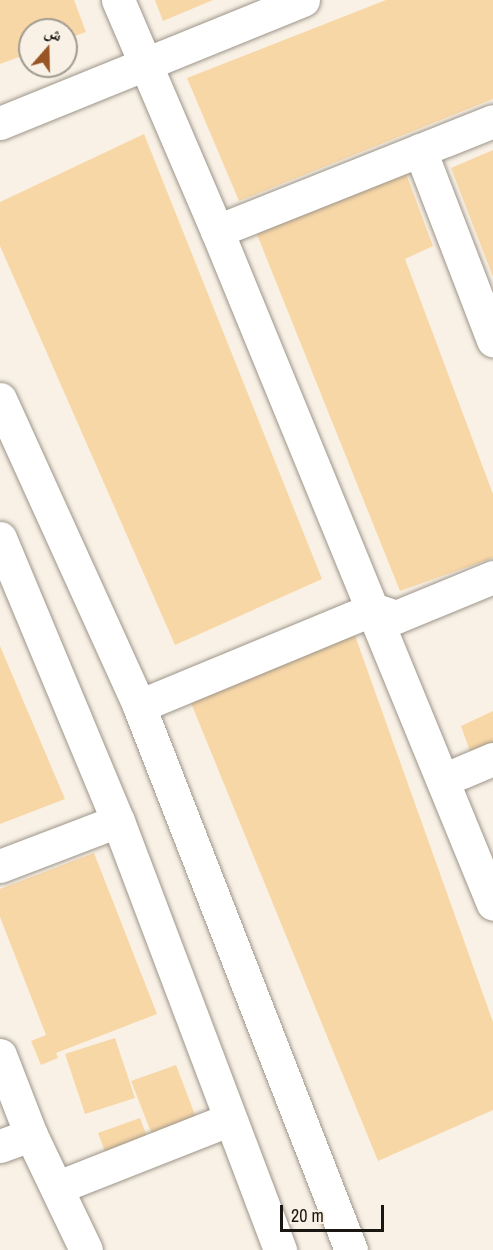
<!DOCTYPE html>
<meta charset="utf-8">
<style>
body{margin:0}
#map{position:relative;width:493px;height:1250px;overflow:hidden;background:#f9f1e5;font-family:"Archivo Narrow","Noto Naskh Arabic",sans-serif}
div>[style]{position:absolute}
.building>*{inset:0;background:#f8d7a7}
.roads{filter:drop-shadow(0 0 2px #9d958a) drop-shadow(0 0 2px #9d958a)}
.minor>*{height:33px;margin:-16.5px;padding:0 16.5px;transform-origin:16.5px;border-radius:16.5px;background:#fff}
span{translate:-50% -50%;white-space:nowrap;text-align:center;line-height:1.15;-webkit-text-stroke:6px #f9f1e5;paint-order:stroke}
.north{position:absolute;left:18px;top:18px;width:60px;height:60px;box-sizing:border-box;background:#f9f1e5;border:2px solid #a09a91;border-radius:50%;rotate:20deg;font-size:16px;font-weight:700;line-height:24px;text-align:center;color:#1a1713}
.north::after{content:'';display:block;margin:auto;width:21px;height:27px;background:#985526;clip-path:polygon(50% 0,100% 100%,50% 72%,0 100%)}
.scale{position:absolute;left:280px;top:1205px;width:104px;height:27px;box-sizing:border-box;border:3px solid #1a1713;border-top:0;padding-left:8px;font-size:18px;line-height:21px;white-space:nowrap;color:#1a1713;-webkit-text-stroke:4px #f9f1e5;paint-order:stroke}
</style>
<div id="map">
<div class="building">
<div style="clip-path:polygon(0 0,74px 0,86px 32px,66px 39px,66px 30px,30px 30px,30px 53px,0 64px)"></div>
<div style="clip-path:polygon(155px 0,213px 0,163px 21px)"></div>
<div style="clip-path:polygon(386px 0,493px 0,493px 99px,239px 201px,187px 78px)"></div>
<div style="clip-path:polygon(144px 134px,322px 579px,175px 645px,0 246px,0 202px)"></div>
<div style="clip-path:polygon(493px 150px,493px 277px,451px 168px)"></div>
<div style="clip-path:polygon(405px 171px,433px 246px,405px 259px,493px 494px,493px 558px,400px 591px,256px 232px)"></div>
<div style="clip-path:polygon(353px 630px,493px 1022px,493px 1110px,378px 1161px,191px 703px)"></div>
<div style="clip-path:polygon(0 646px,65px 799px,0 824px)"></div>
<div style="clip-path:polygon(493px 711px,493px 743px,471px 754px,461px 726px)"></div>
<div style="clip-path:polygon(94px 853px,157px 1014px,56px 1053px,58px 1058px,41px 1065px,31px 1041px,46px 1035px,0 917px,0 889px)"></div>
<div style="clip-path:polygon(115px 1038px,135px 1098px,85px 1114px,65px 1054px)"></div>
<div style="clip-path:polygon(176px 1065px,200px 1128px,156px 1145px,131px 1081px)"></div>
<div style="clip-path:polygon(140px 1118px,157px 1163px,115px 1178px,98px 1133px)"></div>
</div>
<div class="roads">
<div class="minor">
<div style="left:118px;top:0;width:251px;rotate:66.8deg"></div>
<div style="left:217px;top:231px;width:727px;rotate:67.7deg"></div>
<div style="left:0;top:123px;width:327px;rotate:-22.1deg"></div>
<div style="left:420px;top:150px;width:204px;rotate:69deg"></div>
<div style="left:217px;top:231px;width:297px;rotate:-21.7deg"></div>
<div style="left:0;top:399px;width:337px;rotate:65.6deg"></div>
<div style="left:139px;top:706px;width:584px;rotate:68.71deg"></div>
<div style="left:0;top:538px;width:307px;rotate:67.4deg"></div>
<div style="left:118px;top:821px;width:459px;rotate:69.3deg"></div>
<div style="left:139px;top:706px;width:253px;rotate:-22.5deg"></div>
<div style="left:373px;top:609px;width:24px;rotate:19deg"></div>
<div style="left:396px;top:617px;width:105px;rotate:-22.4deg"></div>
<div style="left:443px;top:780px;width:54px;rotate:-22.8deg"></div>
<div style="left:0;top:866px;width:126px;rotate:-20.9deg"></div>
<div style="left:0;top:1055px;width:86px;rotate:68.8deg"></div>
<div style="left:31px;top:1135px;width:127px;rotate:64.4deg"></div>
<div style="left:0;top:1146px;width:33px;rotate:-20deg"></div>
<div style="left:58px;top:1187px;width:183px;rotate:-21.5deg"></div>
</div>
</div>
<div class="north">ش</div>
<div class="scale">20 m</div>
</div>
